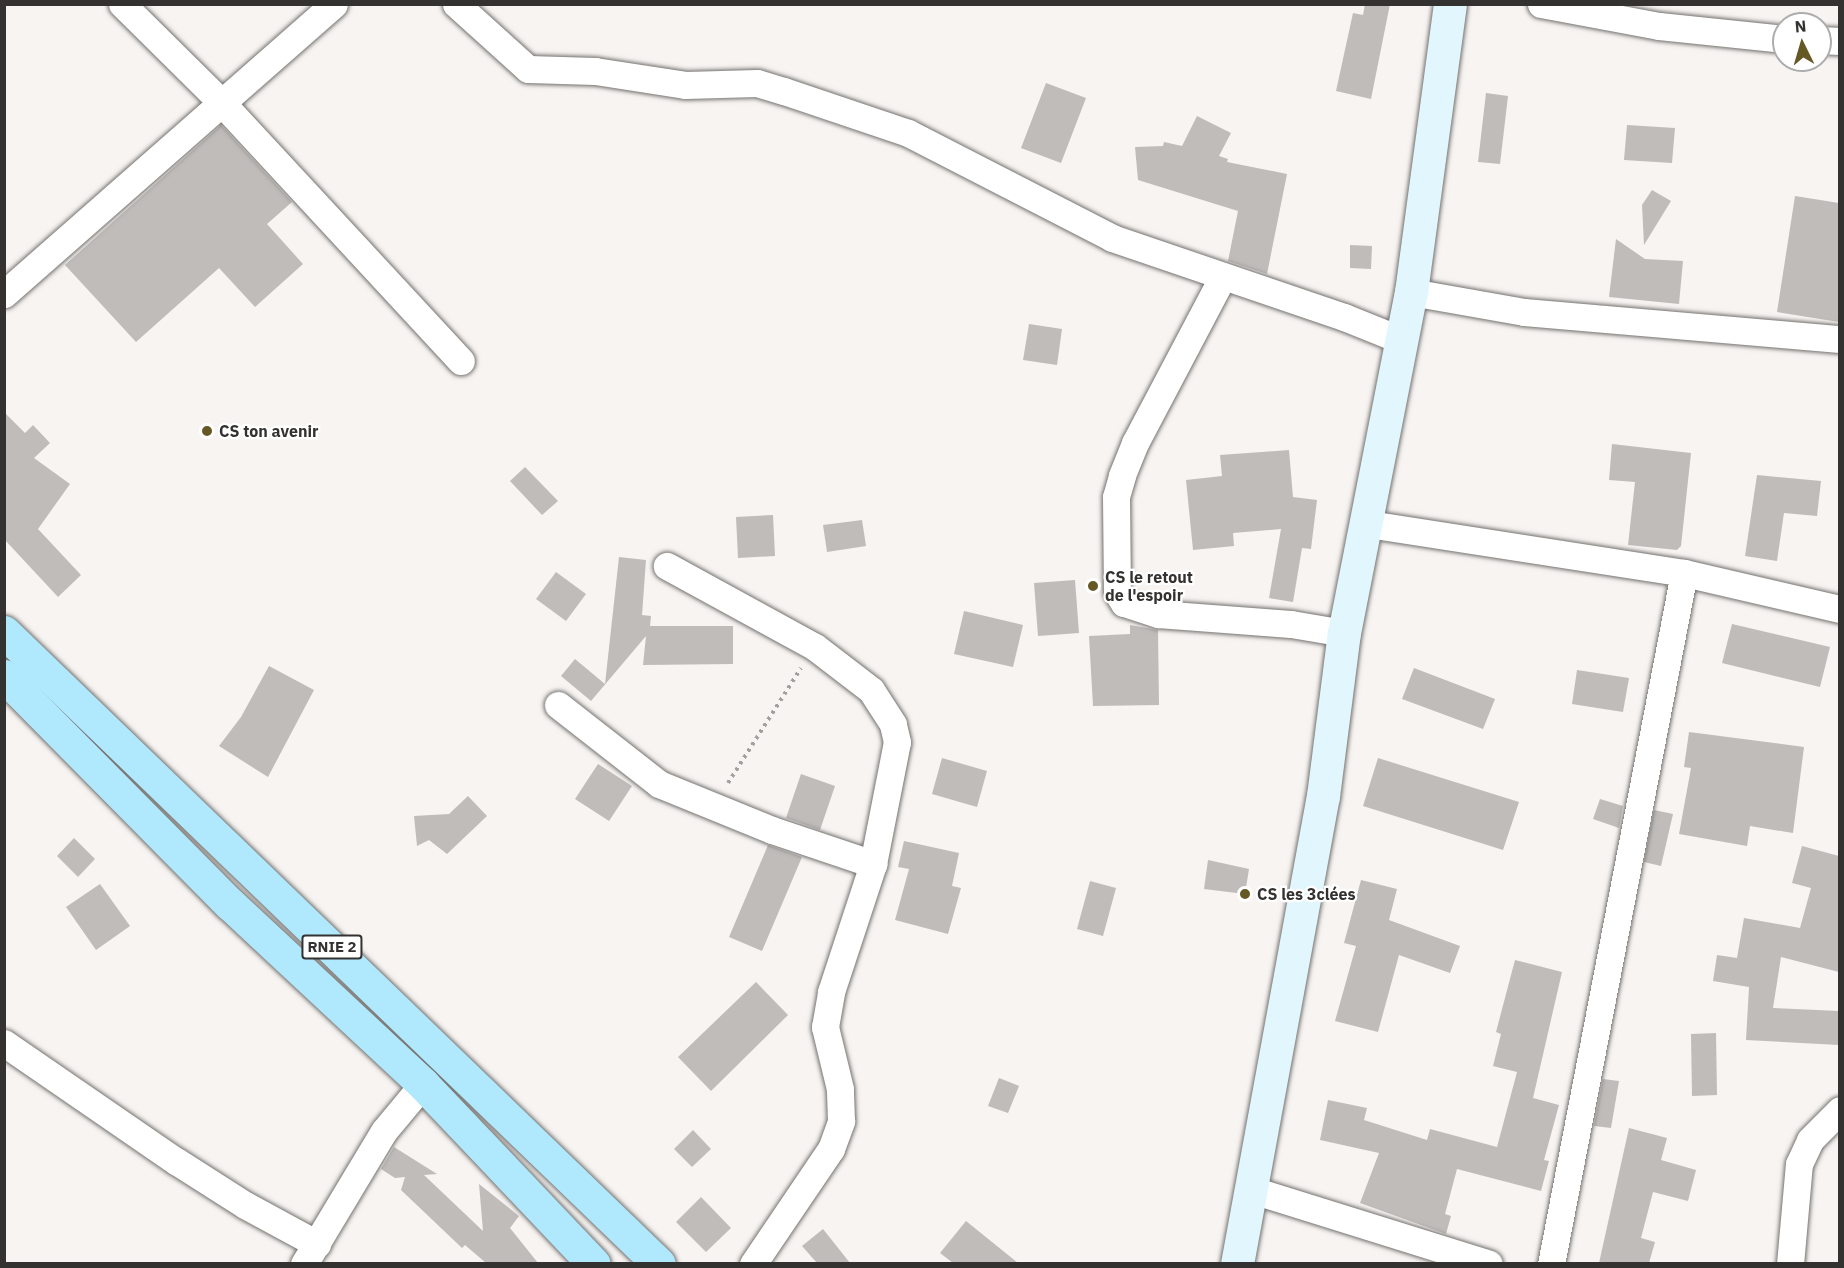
<!DOCTYPE html>
<meta charset="utf-8">
<style>
body{margin:0}
#map{position:relative;width:1844px;height:1268px;overflow:hidden;background:#f7f4f2;font-family:"IBM Plex Sans",sans-serif}
div>[style]{position:absolute}
.building>*{inset:0;background:#bfbcba}
.path>*{height:4px;margin-top:-2px;transform-origin:0;background:repeating-linear-gradient(90deg,#a2a09e 0 3px,transparent 0 7.5px)}
.roads{filter:drop-shadow(0 0 2px #74726f) drop-shadow(0 0 2px #74726f)}
.minor>*{height:27px;margin:-13.5px;padding:0 13.5px;transform-origin:13.5px;border-radius:13.5px;background:#fff}
.secondary>*{height:33px;margin:-16.5px;padding:0 16.5px;transform-origin:16.5px;border-radius:16.5px;background:#e2f6fe}
.trunk>*{height:33px;margin:-16.5px;padding:0 16.5px;transform-origin:16.5px;border-radius:16.5px;background:#b0e8fe}
.dots>*{width:16px;height:16px;translate:-50% -50%;box-sizing:border-box;border:3px solid #fff;border-radius:50%}
span{translate:-50% -50%;white-space:nowrap;text-align:center;line-height:1.15;-webkit-text-stroke:4.5px #fff;paint-order:stroke}
.shield-label span{padding:2px 4px;background:#fff;border:2px solid;border-radius:4px;-webkit-text-stroke-width:0}
.shield-label{font-size:15px;color:#333231;font-weight:700}
.poi-label{font-size:16px;color:#333231;font-weight:700}
.left{translate:0 -50%;text-align:left}
.frame{position:absolute;inset:0;border:6px solid #333231;pointer-events:none}
.north{position:absolute;left:1772px;top:12px;width:60px;height:60px;box-sizing:border-box;background:#fff;border:2px solid #adadad;border-radius:50%;rotate:355deg;font-size:16px;font-weight:700;line-height:24px;text-align:center;color:#333231}
.north::after{content:'';display:block;margin:auto;width:21px;height:27px;background:#655825;clip-path:polygon(50% 0,100% 100%,50% 72%,0 100%)}
</style>
<div id="map">
<div class="building">
<div style="clip-path:polygon(1365px 4px,1390px 4px,1371px 99px,1336px 91px,1353px 13px,1363px 15px)"></div>
<div style="clip-path:polygon(1046px 83px,1086px 98px,1061px 163px,1021px 148px)"></div>
<div style="clip-path:polygon(1486px 93px,1508px 96px,1500px 164px,1478px 162px)"></div>
<div style="clip-path:polygon(1197px 116px,1231px 133px,1219px 156px,1228px 159px,1227px 162px,1287px 174px,1267px 274px,1228px 261px,1238px 211px,1138px 180px,1135px 147px,1163px 146px,1164px 142px,1182px 146px)"></div>
<div style="clip-path:polygon(221px 125px,292px 202px,267px 224px,303px 264px,255px 307px,219px 268px,136px 342px,65px 265px)"></div>
<div style="clip-path:polygon(1627px 125px,1675px 128px,1672px 163px,1624px 160px)"></div>
<div style="clip-path:polygon(1652px 190px,1671px 201px,1644px 245px,1642px 205px)"></div>
<div style="clip-path:polygon(1795px 196px,1839px 203px,1839px 322px,1777px 312px)"></div>
<div style="clip-path:polygon(1616px 239px,1645px 259px,1683px 261px,1679px 304px,1609px 297px)"></div>
<div style="clip-path:polygon(1350px 245px,1372px 246px,1371px 269px,1350px 268px)"></div>
<div style="clip-path:polygon(1029px 324px,1062px 329px,1057px 365px,1023px 360px)"></div>
<div style="clip-path:polygon(4px 412px,25px 433px,33px 425px,50px 443px,34px 458px,70px 484px,38px 529px,81px 575px,58px 597px,4px 539px)"></div>
<div style="clip-path:polygon(1612px 444px,1691px 453px,1681px 546px,1677px 550px,1628px 545px,1635px 482px,1609px 480px)"></div>
<div style="clip-path:polygon(1289px 450px,1293px 497px,1317px 500px,1311px 549px,1302px 548px,1293px 602px,1269px 598px,1281px 529px,1233px 533px,1234px 546px,1193px 550px,1186px 480px,1222px 476px,1220px 455px)"></div>
<div style="clip-path:polygon(525px 467px,558px 501px,542px 515px,510px 481px)"></div>
<div style="clip-path:polygon(1757px 475px,1821px 481px,1817px 516px,1784px 513px,1777px 561px,1745px 556px)"></div>
<div style="clip-path:polygon(773px 515px,775px 556px,738px 558px,736px 517px)"></div>
<div style="clip-path:polygon(862px 520px,866px 546px,827px 552px,823px 525px)"></div>
<div style="clip-path:polygon(619px 557px,646px 560px,642px 615px,651px 616px,650px 626px,733px 626px,733px 664px,643px 665px,646px 636px,591px 701px,561px 676px,575px 659px,605px 684px)"></div>
<div style="clip-path:polygon(556px 572px,586px 594px,566px 621px,536px 599px)"></div>
<div style="clip-path:polygon(1075px 580px,1079px 633px,1038px 636px,1034px 583px)"></div>
<div style="clip-path:polygon(964px 611px,1023px 625px,1013px 667px,954px 654px)"></div>
<div style="clip-path:polygon(1732px 624px,1830px 647px,1820px 687px,1722px 663px)"></div>
<div style="clip-path:polygon(1130px 625px,1158px 630px,1159px 705px,1093px 706px,1089px 636px,1130px 634px)"></div>
<div style="clip-path:polygon(269px 666px,314px 690px,268px 777px,219px 746px,241px 717px)"></div>
<div style="clip-path:polygon(1414px 668px,1495px 699px,1483px 729px,1402px 699px)"></div>
<div style="clip-path:polygon(1577px 670px,1629px 678px,1623px 712px,1572px 704px)"></div>
<div style="clip-path:polygon(1689px 732px,1804px 747px,1793px 833px,1750px 826px,1747px 846px,1679px 834px,1691px 768px,1684px 767px)"></div>
<div style="clip-path:polygon(942px 758px,987px 771px,977px 807px,932px 794px)"></div>
<div style="clip-path:polygon(1378px 758px,1519px 802px,1503px 850px,1363px 806px)"></div>
<div style="clip-path:polygon(598px 764px,632px 786px,609px 821px,575px 799px)"></div>
<div style="clip-path:polygon(801px 774px,835px 786px,820px 830px,786px 818px)"></div>
<div style="clip-path:polygon(468px 796px,487px 816px,447px 854px,429px 840px,417px 846px,414px 816px,449px 814px)"></div>
<div style="clip-path:polygon(1600px 799px,1623px 806px,1619px 828px,1593px 819px)"></div>
<div style="clip-path:polygon(1654px 810px,1673px 814px,1661px 866px,1644px 862px)"></div>
<div style="clip-path:polygon(74px 838px,95px 859px,78px 877px,57px 856px)"></div>
<div style="clip-path:polygon(904px 841px,959px 853px,952px 886px,961px 888px,948px 934px,895px 920px,909px 869px,898px 867px)"></div>
<div style="clip-path:polygon(768px 845px,802px 857px,762px 951px,729px 937px)"></div>
<div style="clip-path:polygon(1802px 846px,1839px 856px,1839px 972px,1781px 957px,1773px 1008px,1839px 1011px,1839px 1045px,1746px 1040px,1749px 987px,1713px 981px,1717px 955px,1737px 958px,1744px 918px,1800px 928px,1811px 888px,1792px 883px)"></div>
<div style="clip-path:polygon(1208px 860px,1249px 869px,1245px 894px,1204px 889px)"></div>
<div style="clip-path:polygon(1361px 880px,1397px 889px,1389px 920px,1460px 946px,1450px 973px,1399px 955px,1378px 1032px,1335px 1021px,1356px 946px,1344px 943px)"></div>
<div style="clip-path:polygon(1090px 881px,1116px 888px,1103px 936px,1077px 929px)"></div>
<div style="clip-path:polygon(100px 884px,130px 926px,96px 950px,66px 907px)"></div>
<div style="clip-path:polygon(1515px 960px,1562px 972px,1533px 1098px,1559px 1105px,1544px 1160px,1549px 1161px,1541px 1191px,1457px 1169px,1445px 1214px,1451px 1216px,1446px 1234px,1360px 1203px,1379px 1153px,1320px 1140px,1328px 1100px,1367px 1108px,1364px 1120px,1427px 1140px,1430px 1129px,1497px 1147px,1517px 1072px,1493px 1066px,1501px 1034px,1496px 1032px)"></div>
<div style="clip-path:polygon(756px 982px,788px 1015px,711px 1091px,678px 1057px)"></div>
<div style="clip-path:polygon(1716px 1033px,1717px 1095px,1692px 1096px,1691px 1034px)"></div>
<div style="clip-path:polygon(999px 1078px,1019px 1086px,1008px 1113px,988px 1106px)"></div>
<div style="clip-path:polygon(1603px 1079px,1619px 1081px,1611px 1128px,1594px 1126px)"></div>
<div style="clip-path:polygon(1629px 1128px,1667px 1138px,1661px 1160px,1696px 1170px,1688px 1201px,1653px 1192px,1641px 1238px,1655px 1242px,1649px 1263px,1599px 1263px)"></div>
<div style="clip-path:polygon(693px 1130px,711px 1149px,692px 1167px,674px 1149px)"></div>
<div style="clip-path:polygon(394px 1147px,437px 1174px,424px 1175px,483px 1231px,479px 1184px,519px 1216px,510px 1228px,538px 1263px,486px 1263px,465px 1245px,462px 1248px,401px 1190px,405px 1177px,395px 1178px,381px 1169px)"></div>
<div style="clip-path:polygon(701px 1197px,731px 1228px,706px 1252px,676px 1222px)"></div>
<div style="clip-path:polygon(966px 1221px,1018px 1263px,953px 1263px,940px 1253px)"></div>
<div style="clip-path:polygon(823px 1229px,850px 1263px,817px 1263px,802px 1246px)"></div>
</div>
<div class="path">
<div style="left:728px;top:783px;width:136px;rotate:-57.6deg"></div>
</div>
<div class="roads">
<div class="minor">
<div style="left:122px;top:4px;width:139px;rotate:44.7deg"></div>
<div style="left:221px;top:102px;width:353px;rotate:47.2deg"></div>
<div style="left:456px;top:4px;width:97px;rotate:42.1deg"></div>
<div style="left:528px;top:69px;width:67px;rotate:1.7deg"></div>
<div style="left:595px;top:71px;width:91px;rotate:8.8deg"></div>
<div style="left:685px;top:85px;width:72px;rotate:-1.6deg"></div>
<div style="left:757px;top:83px;width:28px;rotate:17deg"></div>
<div style="left:784px;top:91px;width:131px;rotate:18.7deg"></div>
<div style="left:908px;top:133px;width:229px;rotate:27.2deg"></div>
<div style="left:1112px;top:238px;width:245px;rotate:18.8deg"></div>
<div style="left:1344px;top:317px;width:61px;rotate:22deg"></div>
<div style="left:1541px;top:4px;width:120px;rotate:10.6deg"></div>
<div style="left:1659px;top:26px;width:126px;rotate:5.9deg"></div>
<div style="left:1820px;top:40px;width:20px;rotate:3deg"></div>
<div style="left:1222px;top:278px;width:187px;rotate:117.8deg"></div>
<div style="left:1135px;top:443px;width:35px;rotate:112deg"></div>
<div style="left:1122px;top:476px;width:22px;rotate:106deg"></div>
<div style="left:1116px;top:497px;width:95px;rotate:89.4deg"></div>
<div style="left:1117px;top:592px;width:13px;rotate:58deg"></div>
<div style="left:1124px;top:603px;width:36px;rotate:18deg"></div>
<div style="left:1158px;top:614px;width:133px;rotate:4.3deg"></div>
<div style="left:1291px;top:624px;width:54px;rotate:9.6deg"></div>
<div style="left:1411px;top:292px;width:115px;rotate:10deg"></div>
<div style="left:1524px;top:312px;width:317px;rotate:4.9deg"></div>
<div style="left:4px;top:294px;width:439px;rotate:-41.3deg"></div>
<div style="left:1368px;top:524px;width:320px;rotate:8.8deg"></div>
<div style="left:1684px;top:573px;width:704px;rotate:100.89deg"></div>
<div style="left:1684px;top:573px;width:160px;rotate:13deg"></div>
<div style="left:558px;top:705px;width:128px;rotate:38deg"></div>
<div style="left:659px;top:784px;width:122px;rotate:22.2deg"></div>
<div style="left:772px;top:830px;width:107px;rotate:18.6deg"></div>
<div style="left:873px;top:864px;width:124px;rotate:-78.9deg"></div>
<div style="left:897px;top:742px;width:18px;rotate:-103deg"></div>
<div style="left:893px;top:724px;width:40px;rotate:-122.9deg"></div>
<div style="left:871px;top:690px;width:71px;rotate:-142.5deg"></div>
<div style="left:815px;top:647px;width:169px;rotate:-151.3deg"></div>
<div style="left:4px;top:1043px;width:209px;rotate:34.5deg"></div>
<div style="left:176px;top:1161px;width:82px;rotate:32.5deg"></div>
<div style="left:245px;top:1205px;width:82px;rotate:28.4deg"></div>
<div style="left:1252px;top:1190px;width:248px;rotate:17.3deg"></div>
<div style="left:304px;top:1264px;width:155px;rotate:-59deg"></div>
<div style="left:384px;top:1131px;width:61px;rotate:-50.3deg"></div>
<div style="left:753px;top:1264px;width:139px;rotate:-55.9deg"></div>
<div style="left:831px;top:1149px;width:30px;rotate:-70deg"></div>
<div style="left:841px;top:1121px;width:32px;rotate:-92deg"></div>
<div style="left:840px;top:1089px;width:64px;rotate:-103.6deg"></div>
<div style="left:825px;top:1027px;width:36px;rotate:-80deg"></div>
<div style="left:831px;top:992px;width:135px;rotate:-71.8deg"></div>
<div style="left:1790px;top:1264px;width:100px;rotate:-84.9deg"></div>
<div style="left:1799px;top:1164px;width:26px;rotate:-65deg"></div>
<div style="left:1810px;top:1140px;width:42px;rotate:-45deg"></div>
</div>
<div class="secondary">
<div style="left:1237px;top:1264px;width:476px;rotate:-79.6deg"></div>
<div style="left:1323px;top:796px;width:164px;rotate:-82.7deg"></div>
<div style="left:1344px;top:633px;width:348px;rotate:-78.9deg"></div>
<div style="left:1411px;top:292px;width:291px;rotate:-82.3deg"></div>
</div>
<div class="trunk">
<div style="left:4px;top:632px;width:910px;rotate:43.98deg"></div>
<div style="left:4px;top:676px;width:321px;rotate:45.3deg"></div>
<div style="left:230px;top:904px;width:264px;rotate:43deg"></div>
<div style="left:423px;top:1084px;width:248px;rotate:46.5deg"></div>
</div>
</div>
<div class="dots">
<div style="left:207px;top:431px;background:#655825"></div>
<div style="left:1093px;top:586px;background:#655825"></div>
<div style="left:1245px;top:894px;background:#655825"></div>
</div>
<div class="shield-label">
<span style="left:332px;top:947px">RNIE 2</span>
</div>
<div class="poi-label">
<span class="left" style="left:219px;top:431px">CS ton avenir</span>
<span class="left" style="left:1105px;top:586px">CS le retout<br>de l'espoir</span>
<span class="left" style="left:1257px;top:894px">CS les 3clées</span>
</div>
<div class="frame"></div>
<div class="north">N</div>
</div>
